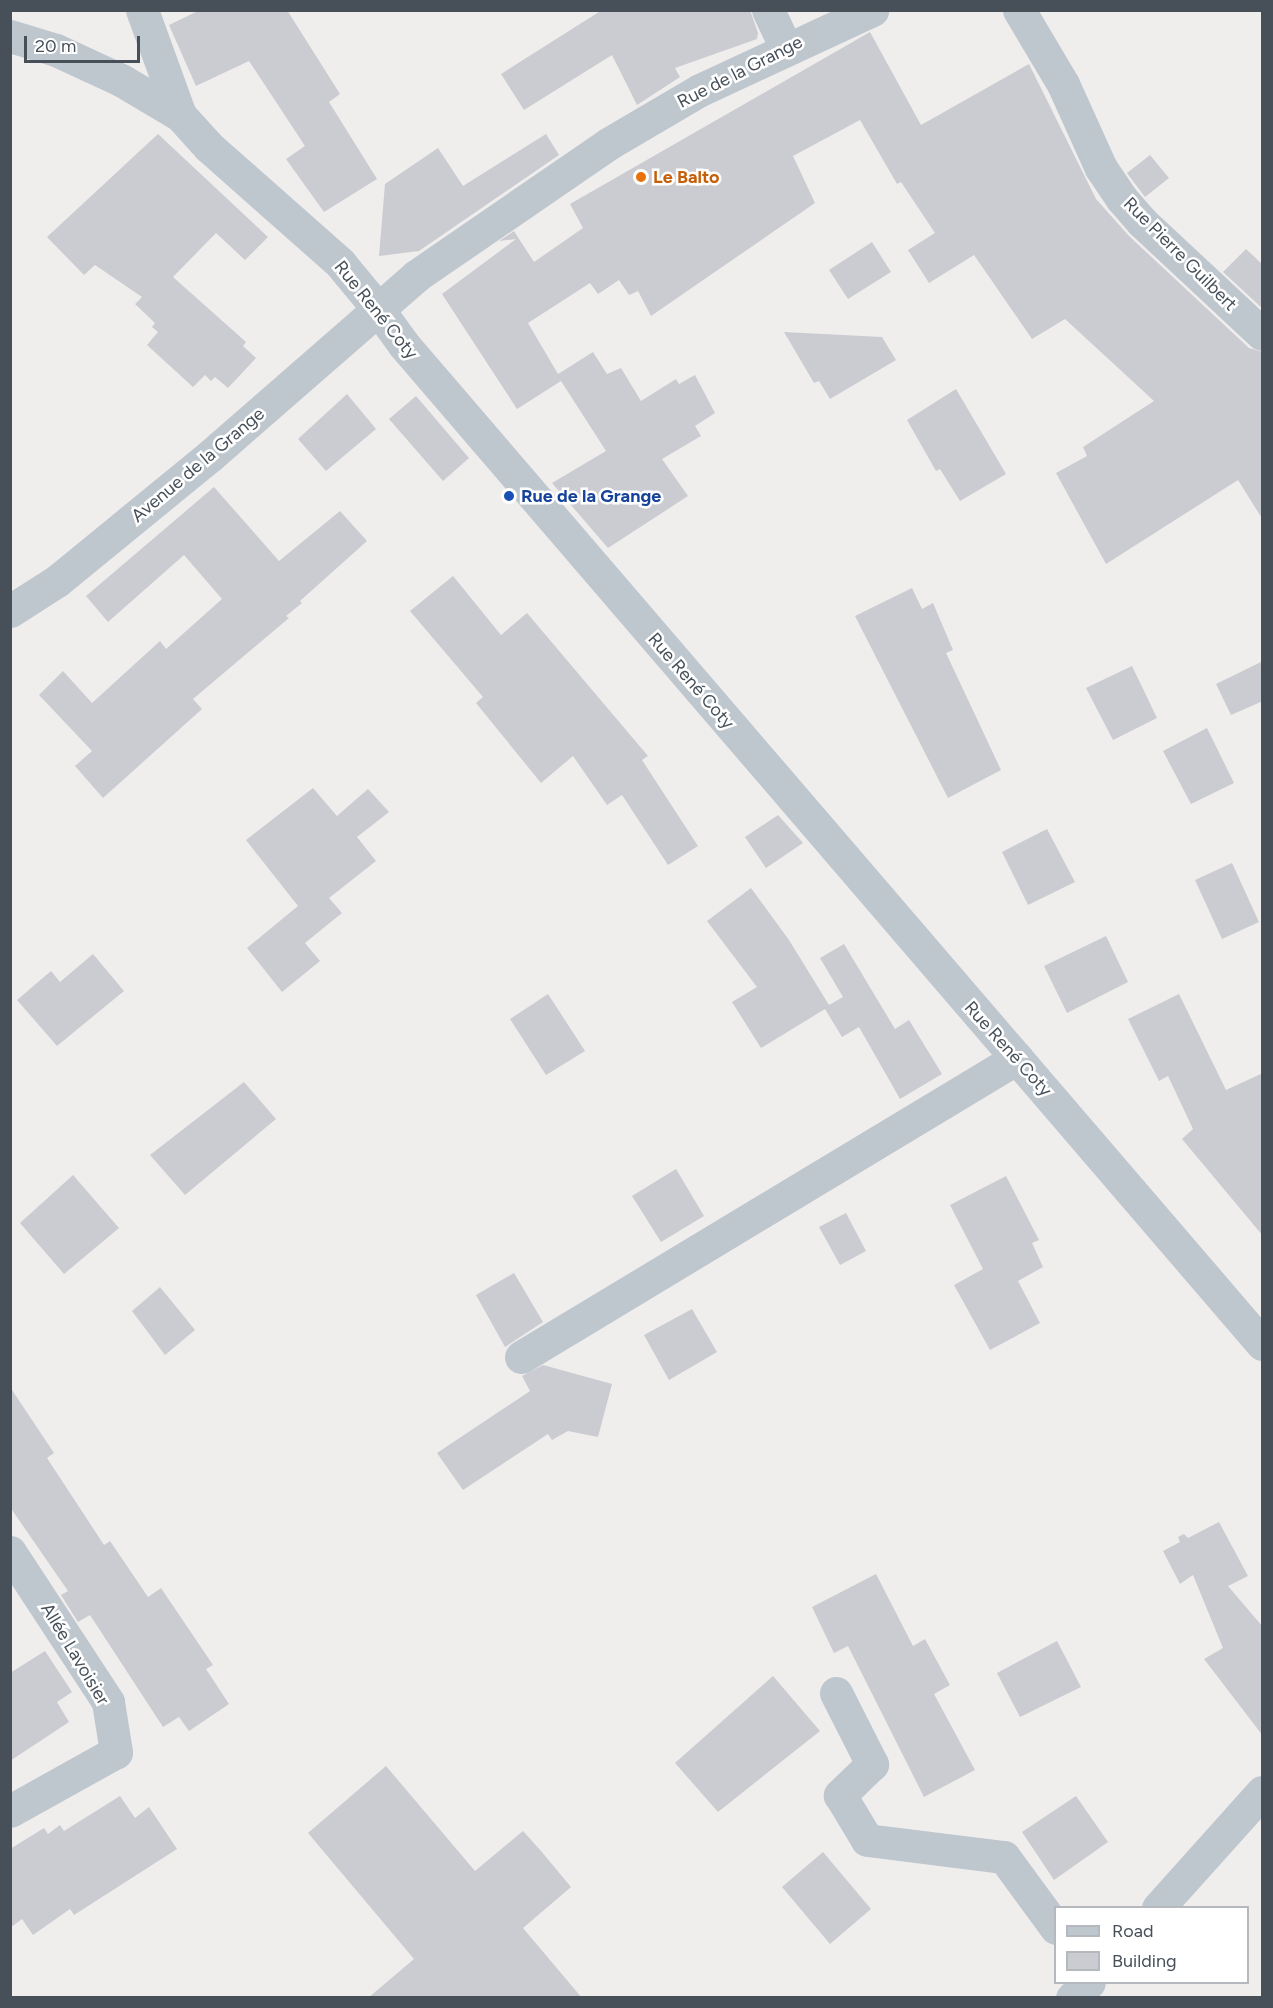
<!DOCTYPE html>
<meta charset="utf-8">
<style>
body{margin:0}
#map{position:relative;width:1273px;height:2008px;overflow:hidden;background:#f0eded;font-family:Figtree,sans-serif}
div>[style]{position:absolute}
.building>*{inset:0;background:#caccd1}
.minor>*{height:33px;margin:-16.5px;padding:0 16.5px;transform-origin:16.5px;border-radius:16.5px;background:#bfc7ce}
.tertiary>*{height:33px;margin:-16.5px;padding:0 16.5px;transform-origin:16.5px;border-radius:16.5px;background:#bfc7ce}
.dots>*{width:16px;height:16px;translate:-50% -50%;box-sizing:border-box;border:3px solid #fff;border-radius:50%}
span{translate:-50% -50%;white-space:nowrap;text-align:center;line-height:1.15;-webkit-text-stroke:5px #fff;paint-order:stroke}
.street-label{font-size:18px;color:#475059}
.food-label{font-size:18px;color:#c56008;font-weight:700}
.left{translate:0 -50%;text-align:left}
.transit-label{font-size:18px;color:#164399;font-weight:700}
.frame{position:absolute;inset:0;border:12px solid #475059;pointer-events:none}
.legend{position:absolute;left:1054px;top:1906px;width:195px;height:78px;box-sizing:border-box;background:#fff;border:2px solid #b5b9bd;margin:0;padding:8px 10px;list-style:none;font-size:18px;color:#475059}
.legend li{display:flex;align-items:center;gap:12px;height:30px}
.legend b{width:30px;border:2px solid #b5b9bd}
.scale{position:absolute;left:24px;top:36px;width:116px;height:27px;box-sizing:border-box;border:3px solid #475059;border-top:0;padding-left:8px;font-size:18px;line-height:21px;white-space:nowrap;color:#475059;-webkit-text-stroke:4px #fff;paint-order:stroke}
</style>
<div id="map">
<div class="building">
<div style="clip-path:polygon(200px 10px,287px 10px,340px 94px,329px 102px,377px 179px,324px 212px,286px 159px,305px 146px,249px 61px,196px 86px,169px 25px)"></div>
<div style="clip-path:polygon(602px 10px,750px 10px,758px 33px,757px 39px,675px 68px,680px 77px,637px 105px,612px 55px,524px 110px,501px 74px)"></div>
<div style="clip-path:polygon(870px 32px,921px 125px,1029px 64px,1096px 199px,1129px 236px,1249px 348px,1263px 352px,1263px 520px,1238px 480px,1106px 564px,1056px 473px,1087px 456px,1083px 447px,1154px 401px,1065px 319px,1032px 339px,974px 255px,929px 283px,908px 250px,935px 233px,901px 182px,897px 184px,860px 120px,793px 156px,815px 203px,651px 316px,638px 291px,629px 295px,619px 280px,598px 294px,590px 283px,528px 323px,558px 374px,593px 352px,607px 374px,621px 368px,641px 401px,676px 379px,679px 384px,695px 375px,715px 413px,695px 426px,701px 436px,662px 459px,688px 496px,608px 548px,552px 483px,606px 451px,561px 381px,517px 409px,442px 294px,516px 239px,499px 241px,514px 231px,534px 262px,583px 228px,570px 204px)"></div>
<div style="clip-path:polygon(158px 134px,268px 237px,245px 260px,216px 233px,173px 277px,246px 342px,243px 346px,256px 358px,228px 388px,215px 377px,211px 381px,205px 375px,193px 387px,147px 345px,158px 332px,152px 327px,155px 323px,135px 304px,142px 297px,95px 265px,84px 275px,47px 237px)"></div>
<div style="clip-path:polygon(546px 134px,559px 155px,419px 251px,379px 256px,385px 184px,438px 148px,463px 186px)"></div>
<div style="clip-path:polygon(1150px 155px,1169px 178px,1145px 197px,1127px 173px)"></div>
<div style="clip-path:polygon(872px 242px,891px 272px,848px 299px,829px 270px)"></div>
<div style="clip-path:polygon(1246px 249px,1263px 265px,1263px 309px,1223px 272px)"></div>
<div style="clip-path:polygon(784px 332px,882px 337px,896px 360px,830px 399px,819px 381px,814px 383px)"></div>
<div style="clip-path:polygon(956px 389px,1006px 474px,960px 501px,940px 469px,936px 471px,907px 420px)"></div>
<div style="clip-path:polygon(347px 394px,376px 429px,326px 471px,298px 439px)"></div>
<div style="clip-path:polygon(416px 396px,469px 458px,443px 481px,389px 419px)"></div>
<div style="clip-path:polygon(214px 487px,279px 561px,340px 511px,367px 541px,300px 601px,302px 603px,286px 616px,289px 618px,193px 699px,202px 709px,103px 798px,75px 766px,92px 751px,39px 695px,63px 671px,92px 703px,160px 641px,166px 649px,222px 599px,184px 555px,108px 622px,86px 596px)"></div>
<div style="clip-path:polygon(453px 576px,501px 635px,527px 613px,648px 756px,642px 760px,698px 846px,668px 865px,622px 795px,607px 805px,573px 756px,541px 783px,476px 703px,483px 697px,410px 611px)"></div>
<div style="clip-path:polygon(912px 588px,922px 609px,933px 603px,953px 650px,946px 653px,1001px 770px,948px 798px,855px 616px)"></div>
<div style="clip-path:polygon(1263px 661px,1263px 701px,1231px 715px,1216px 684px)"></div>
<div style="clip-path:polygon(1132px 666px,1157px 718px,1113px 740px,1086px 688px)"></div>
<div style="clip-path:polygon(1207px 728px,1234px 783px,1191px 804px,1163px 751px)"></div>
<div style="clip-path:polygon(313px 788px,337px 816px,368px 789px,389px 812px,357px 837px,376px 861px,329px 898px,342px 913px,305px 943px,320px 961px,282px 992px,247px 948px,298px 906px,246px 840px)"></div>
<div style="clip-path:polygon(778px 815px,803px 843px,766px 868px,745px 837px)"></div>
<div style="clip-path:polygon(1047px 829px,1075px 882px,1028px 905px,1002px 852px)"></div>
<div style="clip-path:polygon(1232px 863px,1259px 922px,1222px 939px,1195px 880px)"></div>
<div style="clip-path:polygon(751px 888px,789px 940px,829px 1005px,843px 997px,820px 958px,844px 944px,895px 1029px,909px 1020px,942px 1074px,900px 1099px,859px 1027px,842px 1037px,825px 1009px,761px 1048px,732px 1002px,757px 987px,707px 921px)"></div>
<div style="clip-path:polygon(1106px 936px,1128px 982px,1067px 1013px,1044px 966px)"></div>
<div style="clip-path:polygon(93px 954px,124px 991px,57px 1046px,17px 1000px,51px 971px,60px 982px)"></div>
<div style="clip-path:polygon(548px 994px,585px 1051px,546px 1075px,510px 1019px)"></div>
<div style="clip-path:polygon(1179px 994px,1226px 1090px,1263px 1073px,1263px 1236px,1182px 1139px,1193px 1129px,1168px 1076px,1159px 1081px,1128px 1019px)"></div>
<div style="clip-path:polygon(244px 1082px,276px 1119px,185px 1195px,150px 1155px)"></div>
<div style="clip-path:polygon(676px 1169px,704px 1216px,661px 1242px,632px 1196px)"></div>
<div style="clip-path:polygon(73px 1175px,119px 1228px,64px 1274px,20px 1223px)"></div>
<div style="clip-path:polygon(1006px 1176px,1039px 1240px,1032px 1243px,1043px 1267px,1018px 1281px,1040px 1323px,990px 1350px,954px 1285px,983px 1269px,950px 1205px)"></div>
<div style="clip-path:polygon(846px 1213px,866px 1251px,840px 1265px,819px 1227px)"></div>
<div style="clip-path:polygon(514px 1273px,543px 1322px,505px 1347px,476px 1295px)"></div>
<div style="clip-path:polygon(160px 1287px,195px 1330px,165px 1355px,132px 1311px)"></div>
<div style="clip-path:polygon(692px 1309px,717px 1352px,669px 1380px,644px 1335px)"></div>
<div style="clip-path:polygon(543px 1365px,612px 1384px,598px 1437px,568px 1431px,552px 1440px,548px 1434px,463px 1490px,437px 1453px,530px 1391px,522px 1376px)"></div>
<div style="clip-path:polygon(10px 1387px,54px 1453px,47px 1458px,104px 1545px,110px 1541px,148px 1597px,161px 1588px,213px 1665px,206px 1669px,229px 1704px,189px 1731px,179px 1717px,163px 1727px,90px 1615px,78px 1622px,61px 1595px,68px 1591px,10px 1507px)"></div>
<div style="clip-path:polygon(1219px 1522px,1248px 1576px,1228px 1586px,1263px 1627px,1263px 1736px,1204px 1659px,1223px 1648px,1193px 1575px,1180px 1584px,1163px 1551px,1180px 1542px,1178px 1537px,1184px 1534px,1188px 1538px)"></div>
<div style="clip-path:polygon(876px 1574px,913px 1646px,925px 1639px,950px 1685px,934px 1694px,975px 1770px,924px 1797px,848px 1646px,834px 1653px,812px 1607px)"></div>
<div style="clip-path:polygon(1057px 1641px,1081px 1687px,1020px 1717px,997px 1673px)"></div>
<div style="clip-path:polygon(45px 1651px,72px 1692px,57px 1702px,69px 1722px,10px 1761px,10px 1673px)"></div>
<div style="clip-path:polygon(773px 1676px,820px 1731px,718px 1812px,675px 1763px)"></div>
<div style="clip-path:polygon(386px 1766px,475px 1871px,523px 1831px,541px 1851px,571px 1887px,523px 1928px,582px 1998px,368px 1998px,414px 1959px,308px 1833px)"></div>
<div style="clip-path:polygon(120px 1796px,135px 1818px,149px 1807px,177px 1849px,74px 1915px,70px 1909px,33px 1935px,22px 1919px,10px 1928px,10px 1849px,44px 1828px,48px 1834px,60px 1825px,64px 1831px)"></div>
<div style="clip-path:polygon(1076px 1796px,1108px 1842px,1054px 1880px,1022px 1832px)"></div>
<div style="clip-path:polygon(823px 1852px,871px 1909px,830px 1944px,782px 1887px)"></div>
</div>
<div class="minor">
<div style="left:142px;top:10px;width:112px;rotate:70.1deg"></div>
<div style="left:180px;top:115px;width:43px;rotate:47.8deg"></div>
<div style="left:209px;top:147px;width:175px;rotate:41.5deg"></div>
<div style="left:340px;top:263px;width:60px;rotate:50.4deg"></div>
<div style="left:768px;top:10px;width:42px;rotate:64.7deg"></div>
<div style="left:1019px;top:10px;width:86px;rotate:59.3deg"></div>
<div style="left:1063px;top:84px;width:92px;rotate:65.7deg"></div>
<div style="left:1101px;top:168px;width:37px;rotate:56deg"></div>
<div style="left:1122px;top:199px;width:30px;rotate:49deg"></div>
<div style="left:1142px;top:222px;width:164px;rotate:43deg"></div>
<div style="left:10px;top:36px;width:48px;rotate:16.9deg"></div>
<div style="left:56px;top:50px;width:72px;rotate:24.8deg"></div>
<div style="left:121px;top:80px;width:69px;rotate:30.7deg"></div>
<div style="left:521px;top:1357px;width:579px;rotate:-31.08deg"></div>
<div style="left:10px;top:1552px;width:179px;rotate:56.8deg"></div>
<div style="left:108px;top:1702px;width:51px;rotate:80.9deg"></div>
<div style="left:116px;top:1752px;width:121px;rotate:150.9deg"></div>
<div style="left:836px;top:1693px;width:80px;rotate:63.1deg"></div>
<div style="left:872px;top:1764px;width:45px;rotate:135.9deg"></div>
<div style="left:840px;top:1795px;width:52px;rotate:59deg"></div>
<div style="left:867px;top:1840px;width:138px;rotate:7.1deg"></div>
<div style="left:1004px;top:1857px;width:88px;rotate:53.8deg"></div>
<div style="left:1158px;top:1908px;width:156px;rotate:-48.1deg"></div>
<div style="left:1072px;top:1998px;width:23px;rotate:-43deg"></div>
</div>
<div class="tertiary">
<div style="left:378px;top:309px;width:44px;rotate:54.2deg"></div>
<div style="left:404px;top:345px;width:1317px;rotate:49.34deg"></div>
<div style="left:10px;top:611px;width:56px;rotate:-32.6deg"></div>
<div style="left:57px;top:581px;width:199px;rotate:-39.3deg"></div>
<div style="left:211px;top:455px;width:272px;rotate:-41.1deg"></div>
<div style="left:416px;top:276px;width:233px;rotate:-34.5deg"></div>
<div style="left:608px;top:144px;width:107px;rotate:-30.4deg"></div>
<div style="left:700px;top:90px;width:190px;rotate:-24.9deg"></div>
</div>
<div class="dots">
<div style="left:641px;top:177px;background:#e8710a"></div>
<div style="left:509px;top:496px;background:#1a4fb4"></div>
</div>
<div class="street-label">
<span style="left:740px;top:72px;rotate:-27deg">Rue de la Grange</span>
<span style="left:1180px;top:254px;rotate:45deg">Rue Pierre Guilbert</span>
<span style="left:376px;top:310px;rotate:51deg">Rue René Coty</span>
<span style="left:198px;top:465px;rotate:-40deg">Avenue de la Grange</span>
<span style="left:691px;top:681px;rotate:49deg">Rue René Coty</span>
<span style="left:1008px;top:1049px;rotate:48deg">Rue René Coty</span>
<span style="left:75px;top:1654px;rotate:59deg">Allée Lavoisier</span>
</div>
<div class="food-label">
<span class="left" style="left:653px;top:177px">Le Balto</span>
</div>
<div class="transit-label">
<span class="left" style="left:521px;top:496px">Rue de la Grange</span>
</div>
<div class="frame"></div>
<ul class="legend">
<li><b style="height:8px;background:#bfc7ce"></b>Road</li>
<li><b style="height:16px;background:#caccd1"></b>Building</li>
</ul>
<div class="scale">20 m</div>
</div>
